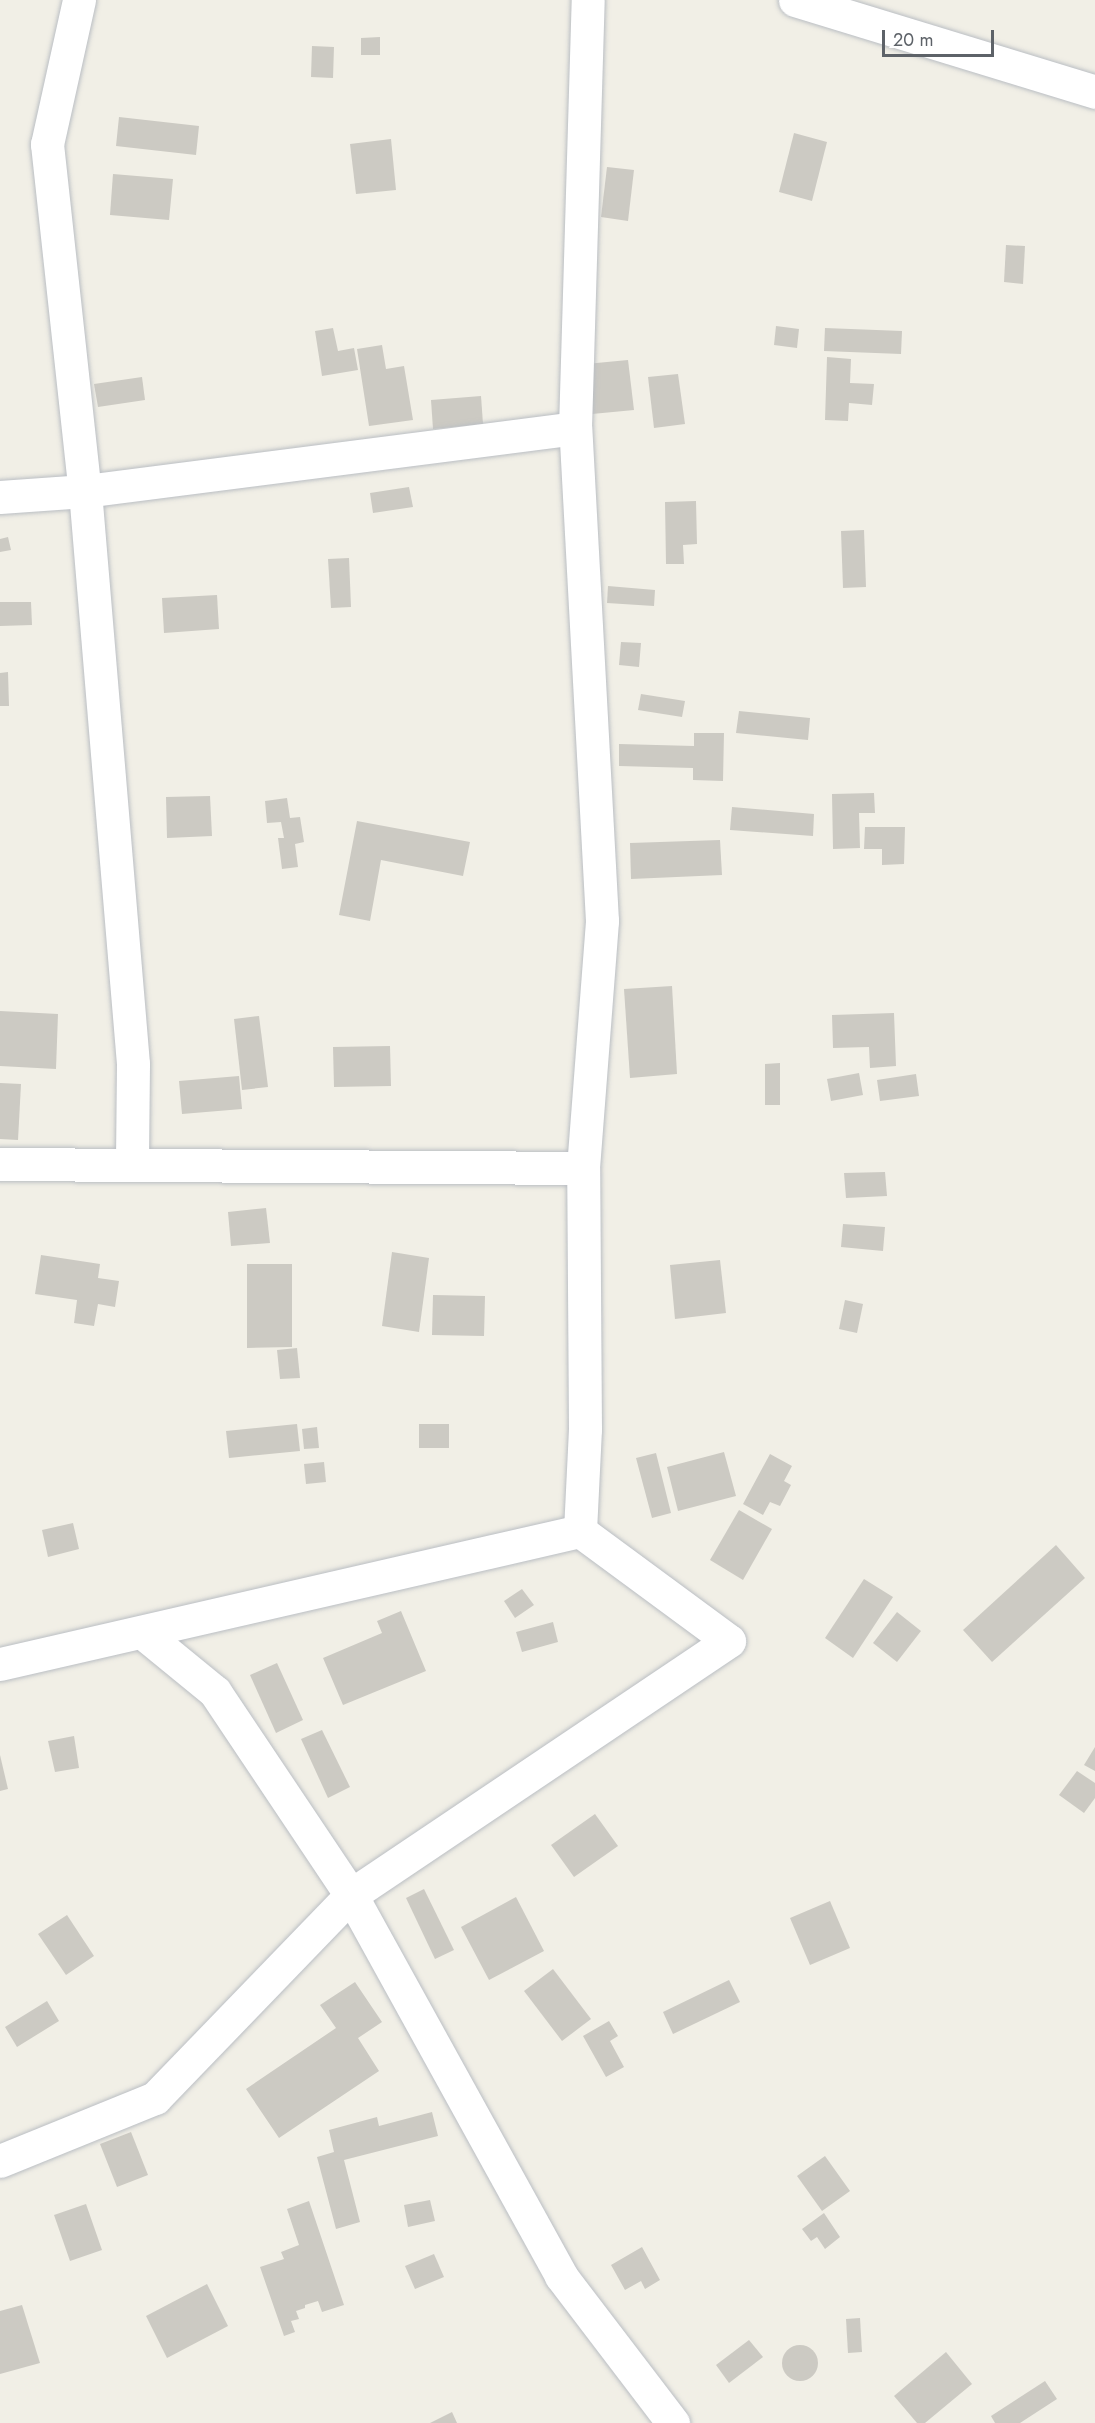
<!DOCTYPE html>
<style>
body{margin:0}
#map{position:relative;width:1095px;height:2423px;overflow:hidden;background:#f1efe6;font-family:Jost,sans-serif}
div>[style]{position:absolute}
.building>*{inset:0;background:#cccac3}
.round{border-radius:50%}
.roads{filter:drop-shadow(0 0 2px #babec3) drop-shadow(0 0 2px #babec3)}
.minor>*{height:33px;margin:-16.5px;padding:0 16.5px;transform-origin:16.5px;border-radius:16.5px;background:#fff}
span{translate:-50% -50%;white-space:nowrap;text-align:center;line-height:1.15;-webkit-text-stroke:6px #fff;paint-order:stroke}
.scale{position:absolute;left:882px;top:30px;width:112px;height:27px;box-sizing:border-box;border:3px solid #5d6268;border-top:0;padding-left:8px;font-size:18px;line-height:21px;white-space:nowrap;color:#5d6268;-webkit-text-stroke:4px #fff;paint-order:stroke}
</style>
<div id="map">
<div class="building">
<div style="clip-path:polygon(380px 37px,380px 55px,361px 55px,361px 38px)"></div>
<div style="clip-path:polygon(312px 46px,334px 47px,333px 78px,311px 77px)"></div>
<div style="clip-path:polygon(119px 117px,199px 126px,196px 155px,116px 146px)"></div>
<div style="clip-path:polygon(794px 133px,827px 142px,812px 201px,779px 192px)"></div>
<div style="clip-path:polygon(391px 139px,396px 190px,356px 194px,350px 144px)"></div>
<div style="clip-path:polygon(607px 167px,634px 170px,628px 221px,601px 217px)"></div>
<div style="clip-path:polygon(113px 174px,173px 179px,169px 220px,110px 215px)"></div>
<div style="clip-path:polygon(1006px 245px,1025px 246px,1023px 284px,1004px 282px)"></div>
<div style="clip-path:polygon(776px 326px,799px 329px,797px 348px,774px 345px)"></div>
<div style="clip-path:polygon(333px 328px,338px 351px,354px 348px,358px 370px,322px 376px,315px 331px)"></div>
<div style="clip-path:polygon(825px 328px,902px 331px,901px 354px,824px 351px)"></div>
<div style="clip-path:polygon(382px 345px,386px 369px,404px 366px,413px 420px,369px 426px,357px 349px)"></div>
<div style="clip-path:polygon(827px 357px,851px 359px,850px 383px,874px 384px,872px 405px,849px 403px,848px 421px,825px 420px)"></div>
<div style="clip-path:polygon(628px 360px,634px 410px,592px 414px,586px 364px)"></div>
<div style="clip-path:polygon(678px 374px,685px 424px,654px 428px,648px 377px)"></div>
<div style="clip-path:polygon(142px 377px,145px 400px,98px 407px,94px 384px)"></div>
<div style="clip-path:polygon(481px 396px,483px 424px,433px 429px,431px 400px)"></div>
<div style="clip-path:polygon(409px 487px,413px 507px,373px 513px,370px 493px)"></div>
<div style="clip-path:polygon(696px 501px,697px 544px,683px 545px,684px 564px,666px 564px,665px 502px)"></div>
<div style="clip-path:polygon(864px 530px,866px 587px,843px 588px,841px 531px)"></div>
<div style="clip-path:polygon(8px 537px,11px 550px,0 552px,0 539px)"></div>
<div style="clip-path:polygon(349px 558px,351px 607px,331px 608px,328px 559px)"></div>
<div style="clip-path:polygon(608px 586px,655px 590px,654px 606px,607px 603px)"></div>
<div style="clip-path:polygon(217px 595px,219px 629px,164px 633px,162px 598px)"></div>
<div style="clip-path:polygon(0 602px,31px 602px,32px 625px,0 626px)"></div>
<div style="clip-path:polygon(621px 642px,641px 643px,639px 667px,619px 665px)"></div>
<div style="clip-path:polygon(8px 672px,9px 706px,0 706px,0 673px)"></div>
<div style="clip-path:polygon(641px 694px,685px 701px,682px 717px,638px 710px)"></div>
<div style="clip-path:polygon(739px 711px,810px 718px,808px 740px,736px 733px)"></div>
<div style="clip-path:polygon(694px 733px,724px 733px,723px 781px,693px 780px,693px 768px,619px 766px,619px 744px,694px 746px)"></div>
<div style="clip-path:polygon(874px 793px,875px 813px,859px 813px,860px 848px,833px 849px,832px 794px)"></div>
<div style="clip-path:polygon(210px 796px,212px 836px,167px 838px,166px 797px)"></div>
<div style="clip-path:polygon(287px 798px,290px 818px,300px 817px,304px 842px,295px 844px,298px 867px,282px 869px,278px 838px,284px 838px,281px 822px,267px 823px,265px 801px)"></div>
<div style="clip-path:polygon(732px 807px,814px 814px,813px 836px,730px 830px)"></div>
<div style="clip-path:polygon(357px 821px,470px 842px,463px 876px,381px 860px,370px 921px,339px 915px)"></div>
<div style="clip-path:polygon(865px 827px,905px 827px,904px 864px,882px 865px,882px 849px,864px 849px)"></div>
<div style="clip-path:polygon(720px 840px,722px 875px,631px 879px,630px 843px)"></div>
<div style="clip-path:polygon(672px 986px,677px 1074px,630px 1078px,624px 989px)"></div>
<div style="clip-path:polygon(0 1011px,58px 1014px,56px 1069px,0 1066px)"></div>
<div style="clip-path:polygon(894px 1013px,896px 1066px,870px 1068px,869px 1047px,833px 1048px,832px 1015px)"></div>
<div style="clip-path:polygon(259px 1016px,268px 1087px,242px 1090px,234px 1019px)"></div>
<div style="clip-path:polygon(390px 1046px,391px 1086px,334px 1087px,333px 1047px)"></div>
<div style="clip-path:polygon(780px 1063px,780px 1105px,765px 1105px,765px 1064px)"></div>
<div style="clip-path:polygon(859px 1073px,863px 1095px,831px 1101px,827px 1079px)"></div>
<div style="clip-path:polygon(916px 1074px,919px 1096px,880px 1101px,877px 1080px)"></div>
<div style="clip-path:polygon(239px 1076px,242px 1109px,182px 1114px,179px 1081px)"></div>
<div style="clip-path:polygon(0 1083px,21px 1084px,18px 1140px,0 1139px)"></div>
<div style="clip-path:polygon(885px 1172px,887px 1196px,846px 1198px,844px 1173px)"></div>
<div style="clip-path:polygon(266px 1208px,270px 1243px,231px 1246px,228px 1212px)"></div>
<div style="clip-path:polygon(843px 1224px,885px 1227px,883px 1251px,841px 1247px)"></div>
<div style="clip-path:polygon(392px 1252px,429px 1258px,419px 1332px,382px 1326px)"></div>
<div style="clip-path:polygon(41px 1255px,100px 1264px,98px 1278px,119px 1281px,115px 1307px,98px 1304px,94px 1326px,74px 1323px,77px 1300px,35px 1294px)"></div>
<div style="clip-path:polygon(720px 1260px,726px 1313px,675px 1319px,670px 1265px)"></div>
<div style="clip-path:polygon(247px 1264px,292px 1264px,292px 1347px,247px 1348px)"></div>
<div style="clip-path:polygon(433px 1295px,485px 1296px,484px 1336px,432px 1335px)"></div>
<div style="clip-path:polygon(845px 1300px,863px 1304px,857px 1333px,839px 1329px)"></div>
<div style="clip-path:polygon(297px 1348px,300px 1378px,280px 1379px,277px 1350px)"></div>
<div style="clip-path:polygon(297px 1424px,300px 1451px,229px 1458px,226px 1431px)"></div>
<div style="clip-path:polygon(419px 1424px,449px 1424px,449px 1448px,419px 1448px)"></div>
<div style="clip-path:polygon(317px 1427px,319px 1448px,304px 1449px,302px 1429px)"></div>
<div style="clip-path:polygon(724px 1452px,736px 1496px,678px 1511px,667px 1467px)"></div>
<div style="clip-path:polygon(656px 1453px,671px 1513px,652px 1518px,636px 1458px)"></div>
<div style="clip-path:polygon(770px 1454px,792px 1466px,784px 1481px,791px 1485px,780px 1506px,770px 1502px,763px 1515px,743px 1504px)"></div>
<div style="clip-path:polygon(324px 1462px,326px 1482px,306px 1484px,304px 1464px)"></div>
<div style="clip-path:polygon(739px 1510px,772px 1529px,743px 1580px,710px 1560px)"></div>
<div style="clip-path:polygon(73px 1523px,79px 1549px,48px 1557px,42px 1530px)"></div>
<div style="clip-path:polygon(1056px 1545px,1085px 1578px,992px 1662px,963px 1630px)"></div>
<div style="clip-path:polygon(864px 1579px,893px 1597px,853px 1658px,825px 1638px)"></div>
<div style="clip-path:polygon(522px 1589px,534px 1605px,515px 1618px,504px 1601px)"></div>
<div style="clip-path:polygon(401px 1611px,426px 1671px,343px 1705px,323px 1658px,382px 1633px,377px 1621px)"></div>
<div style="clip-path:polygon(897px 1612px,921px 1631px,897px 1662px,873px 1643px)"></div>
<div style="clip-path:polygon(553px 1622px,558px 1642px,522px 1652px,516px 1632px)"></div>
<div style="clip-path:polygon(277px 1663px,303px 1720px,276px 1733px,250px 1675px)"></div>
<div style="clip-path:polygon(322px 1730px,350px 1787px,328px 1798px,301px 1739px)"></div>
<div style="clip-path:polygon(74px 1736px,79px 1768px,55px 1772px,48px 1741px)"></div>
<div style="clip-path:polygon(1095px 1747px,1095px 1771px,1084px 1765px)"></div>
<div style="clip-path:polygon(0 1755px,8px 1789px,0 1791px)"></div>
<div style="clip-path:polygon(1077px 1771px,1095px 1783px,1095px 1798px,1084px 1813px,1059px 1795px)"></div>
<div style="clip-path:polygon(595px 1814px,618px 1846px,574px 1877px,551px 1845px)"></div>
<div style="clip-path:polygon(424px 1889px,454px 1950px,435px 1959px,406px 1898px)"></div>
<div style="clip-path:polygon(516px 1897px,544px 1951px,489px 1980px,461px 1927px)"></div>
<div style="clip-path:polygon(830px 1901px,850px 1948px,810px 1965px,790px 1918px)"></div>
<div style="clip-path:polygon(67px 1915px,94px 1956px,66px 1975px,38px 1934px)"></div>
<div style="clip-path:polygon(553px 1969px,591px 2019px,562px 2041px,524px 1991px)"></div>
<div style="clip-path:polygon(729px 1980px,740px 2002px,673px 2034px,663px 2012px)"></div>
<div style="clip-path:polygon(355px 1982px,382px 2022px,358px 2038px,379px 2071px,279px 2138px,246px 2089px,336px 2028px,320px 2005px)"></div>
<div style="clip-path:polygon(47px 2001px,59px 2021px,17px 2047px,5px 2027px)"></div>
<div style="clip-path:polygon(609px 2021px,618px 2036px,610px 2041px,624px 2067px,606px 2077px,583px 2036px)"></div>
<div style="clip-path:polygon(432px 2112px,438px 2136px,344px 2160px,360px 2222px,336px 2229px,317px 2157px,334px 2152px,329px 2130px,377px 2117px,379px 2126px)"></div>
<div style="clip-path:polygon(131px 2132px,148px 2175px,117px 2187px,100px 2144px)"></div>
<div style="clip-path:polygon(825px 2156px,850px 2191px,822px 2211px,797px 2176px)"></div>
<div style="clip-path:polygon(430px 2200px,435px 2221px,408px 2227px,404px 2205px)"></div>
<div style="clip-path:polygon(309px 2201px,344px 2305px,322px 2312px,318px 2301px,305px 2305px,305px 2308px,296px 2311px,299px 2319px,291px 2321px,295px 2332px,284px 2336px,260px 2267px,284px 2259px,281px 2252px,299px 2245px,287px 2209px)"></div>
<div style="clip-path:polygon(86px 2204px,102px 2250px,70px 2261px,54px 2215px)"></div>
<div style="clip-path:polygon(824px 2213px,840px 2237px,825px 2249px,817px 2237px,811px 2241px,802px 2229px)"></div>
<div style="clip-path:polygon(642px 2247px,660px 2280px,645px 2289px,641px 2281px,625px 2290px,611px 2265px)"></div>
<div style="clip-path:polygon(434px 2254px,444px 2277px,415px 2289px,405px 2266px)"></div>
<div style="clip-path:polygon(207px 2284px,228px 2326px,167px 2358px,146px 2316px)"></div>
<div style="clip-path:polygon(22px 2305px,40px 2363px,0 2374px,0 2311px)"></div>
<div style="clip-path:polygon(860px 2318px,862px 2352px,848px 2353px,846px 2319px)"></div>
<div style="clip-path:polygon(749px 2340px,763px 2357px,729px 2383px,716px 2365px)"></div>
<div class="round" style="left:782px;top:2345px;width:36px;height:36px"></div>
<div style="clip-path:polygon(946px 2352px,972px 2384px,925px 2423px,917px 2423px,894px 2396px)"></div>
<div style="clip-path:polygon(1045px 2381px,1057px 2399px,1020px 2423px,995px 2423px,991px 2416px)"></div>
<div style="clip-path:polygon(452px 2412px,457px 2423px,430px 2423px)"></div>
</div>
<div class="roads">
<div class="minor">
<div style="left:79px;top:0;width:148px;rotate:102.5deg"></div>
<div style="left:47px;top:144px;width:349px;rotate:83.8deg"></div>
<div style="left:85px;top:491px;width:575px;rotate:85.21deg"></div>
<div style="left:133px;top:1064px;width:98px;rotate:90.6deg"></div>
<div style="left:795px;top:0;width:314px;rotate:17deg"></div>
<div style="left:0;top:497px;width:85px;rotate:-4deg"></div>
<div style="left:85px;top:491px;width:494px;rotate:-7.3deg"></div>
<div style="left:0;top:1164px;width:583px;rotate:0.39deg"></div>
<div style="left:580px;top:1531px;width:102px;rotate:-87.2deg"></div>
<div style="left:585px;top:1429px;width:261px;rotate:-90.4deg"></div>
<div style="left:583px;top:1168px;width:248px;rotate:-85.6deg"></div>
<div style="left:602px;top:921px;width:494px;rotate:-93.1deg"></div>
<div style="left:575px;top:428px;width:428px;rotate:-88.3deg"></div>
<div style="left:143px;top:1633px;width:93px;rotate:39.3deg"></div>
<div style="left:215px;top:1692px;width:244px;rotate:56.2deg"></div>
<div style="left:351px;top:1895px;width:435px;rotate:61.1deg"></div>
<div style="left:561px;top:2276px;width:185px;rotate:52.7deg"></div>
<div style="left:0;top:1664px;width:595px;rotate:-12.92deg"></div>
<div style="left:580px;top:1531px;width:185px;rotate:36.4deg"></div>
<div style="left:729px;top:1641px;width:455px;rotate:146.1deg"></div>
<div style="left:351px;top:1895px;width:282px;rotate:134deg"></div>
<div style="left:155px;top:2098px;width:167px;rotate:157.9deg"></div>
</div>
</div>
<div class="scale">20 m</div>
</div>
